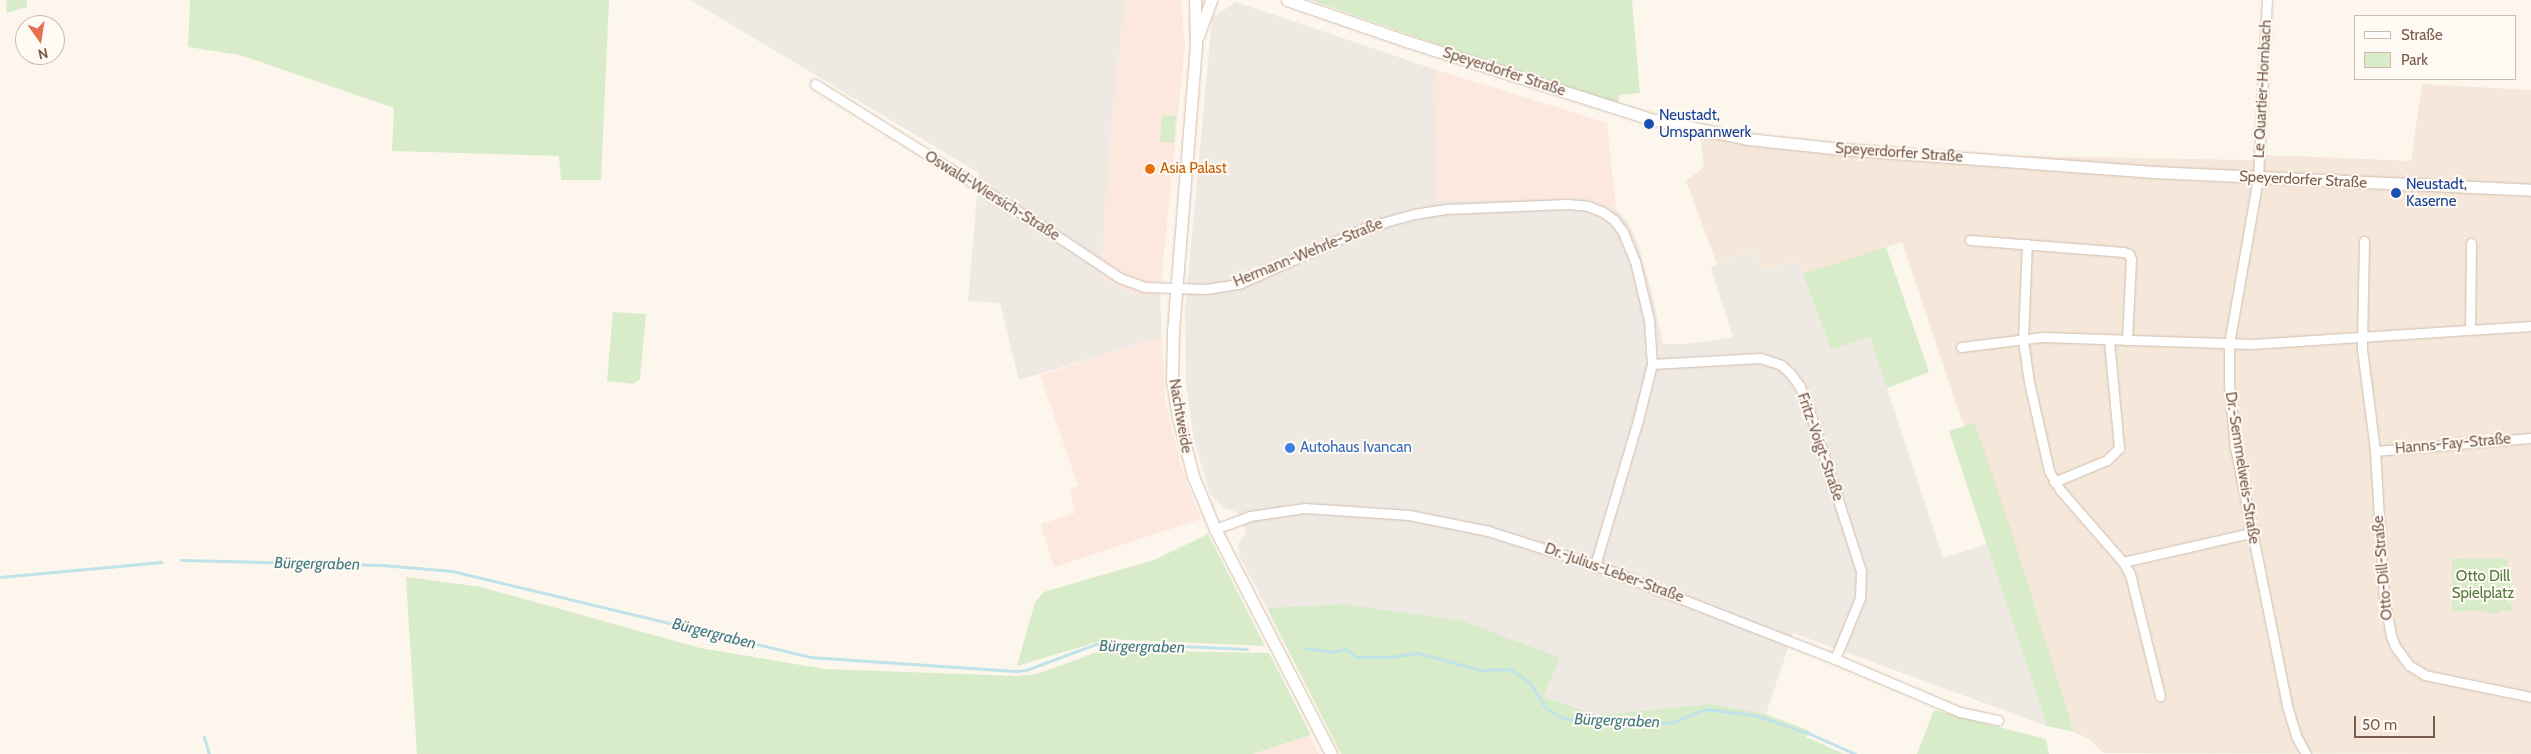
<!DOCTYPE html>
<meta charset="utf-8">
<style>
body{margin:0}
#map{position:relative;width:2531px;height:754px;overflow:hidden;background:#fdf6ec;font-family:Cabin,sans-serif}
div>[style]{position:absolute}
.residential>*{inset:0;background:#f5e8da}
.commercial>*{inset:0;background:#fde8e0}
.industrial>*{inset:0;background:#efe9e4}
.green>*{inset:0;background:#d8ecc9}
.stream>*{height:3px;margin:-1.5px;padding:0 1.5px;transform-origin:1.5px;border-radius:1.5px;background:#bfe3e8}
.roads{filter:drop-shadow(0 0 1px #d1beb0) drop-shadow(0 0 1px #d1beb0)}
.minor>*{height:9px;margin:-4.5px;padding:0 4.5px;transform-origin:4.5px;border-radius:4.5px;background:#fff}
.tertiary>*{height:11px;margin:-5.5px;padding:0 5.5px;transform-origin:5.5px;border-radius:5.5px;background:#fff}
.dots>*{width:14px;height:14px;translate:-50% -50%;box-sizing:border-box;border:2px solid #fffaf3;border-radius:50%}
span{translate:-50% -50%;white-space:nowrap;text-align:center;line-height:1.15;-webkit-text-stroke:4px #fffaf3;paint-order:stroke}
.street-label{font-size:15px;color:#7a5c4d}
.transit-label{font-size:15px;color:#164399}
.left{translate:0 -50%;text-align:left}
.food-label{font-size:15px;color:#c56008}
.shop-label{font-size:15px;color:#366cbe}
.park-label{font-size:15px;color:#537a41}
.water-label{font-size:16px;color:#437c86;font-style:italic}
.legend{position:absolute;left:2354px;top:15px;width:162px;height:65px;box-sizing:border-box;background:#fffaf3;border:1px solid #cabbb1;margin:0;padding:6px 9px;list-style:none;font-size:15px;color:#7a5c4d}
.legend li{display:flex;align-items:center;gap:10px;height:25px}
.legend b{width:25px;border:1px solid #cabbb1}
.north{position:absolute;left:15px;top:15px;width:50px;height:50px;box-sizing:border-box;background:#fffaf3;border:1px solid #cabbb1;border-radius:50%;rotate:167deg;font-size:14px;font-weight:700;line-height:20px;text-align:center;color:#7a5c4d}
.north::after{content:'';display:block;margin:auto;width:18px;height:22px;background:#e76f51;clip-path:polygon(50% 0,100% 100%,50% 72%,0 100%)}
.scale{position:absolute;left:2354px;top:716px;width:81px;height:22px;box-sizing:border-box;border:2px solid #7a5c4d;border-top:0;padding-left:6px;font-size:15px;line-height:18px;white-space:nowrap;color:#7a5c4d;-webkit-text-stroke:4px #fffaf3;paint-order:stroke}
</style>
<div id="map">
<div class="residential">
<div style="clip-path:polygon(2422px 84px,2531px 90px,2531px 754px,2103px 753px,2089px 739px,2074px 732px,1975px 423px,1964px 427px,1902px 242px,1803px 274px,1797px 258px,1762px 272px,1753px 249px,1717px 264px,1686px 181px,1704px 167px,1699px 125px,1770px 137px,2013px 156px,2249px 160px,2266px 155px,2411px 161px)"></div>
</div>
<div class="commercial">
<div style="clip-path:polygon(1125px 0,1181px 0,1185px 45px,1160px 294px,1132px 295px,1101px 278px,1111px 130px)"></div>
<div style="clip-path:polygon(1434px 69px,1607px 123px,1616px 209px,1583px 198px,1436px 201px)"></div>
<div style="clip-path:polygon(1162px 337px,1165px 401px,1182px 470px,1201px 519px,1054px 567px,1041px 524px,1075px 513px,1070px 488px,1078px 486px,1040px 375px)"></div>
<div style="clip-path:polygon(1310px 736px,1319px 754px,1253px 754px)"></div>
</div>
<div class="industrial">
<div style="clip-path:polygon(690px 0,1125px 0,1111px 130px,1101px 277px,1132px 294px,1160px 294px,1162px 337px,1019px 380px,1000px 303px,968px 301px,979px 173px)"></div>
<div style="clip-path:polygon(1236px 2px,1434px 69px,1436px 201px,1583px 198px,1616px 209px,1627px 221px,1637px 241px,1653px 297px,1663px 344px,1687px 344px,1733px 337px,1711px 268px,1717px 264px,1753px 249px,1762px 272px,1797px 258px,1831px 350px,1870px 337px,1943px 558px,1987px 544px,2047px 726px,1793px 633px,1766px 714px,1711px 704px,1594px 715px,1543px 697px,1559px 658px,1343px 604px,1267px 608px,1239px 556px,1238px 544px,1246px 532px,1237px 512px,1223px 508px,1210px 494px,1194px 440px,1186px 385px,1185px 310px,1212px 18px)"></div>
</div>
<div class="green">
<div style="clip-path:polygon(7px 0,27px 0,27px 7px,6px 13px)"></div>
<div style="clip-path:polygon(190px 0,609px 0,601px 180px,561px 180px,559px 156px,392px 151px,394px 108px,240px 55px,188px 47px)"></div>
<div style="clip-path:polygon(1311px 0,1632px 0,1640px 93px,1619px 95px,1618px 103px,1508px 69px)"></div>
<div style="clip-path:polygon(1162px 115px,1176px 116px,1174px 143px,1160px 142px)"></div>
<div style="clip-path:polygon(1886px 247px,1929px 372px,1887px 388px,1870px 337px,1831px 350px,1803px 274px)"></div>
<div style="clip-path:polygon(613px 312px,646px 314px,640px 379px,633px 384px,607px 381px)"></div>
<div style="clip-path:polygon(1975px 423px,2012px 533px,2074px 732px,2047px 726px,1949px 431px)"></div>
<div style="clip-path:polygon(1208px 534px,1265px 646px,1107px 639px,1017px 666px,1035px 602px,1044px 592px,1154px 560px)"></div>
<div style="clip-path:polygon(2503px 558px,2508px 559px,2512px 611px,2501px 610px,2497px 614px,2480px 611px,2452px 611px,2452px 559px)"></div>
<div style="clip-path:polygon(406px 577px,481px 587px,700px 648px,825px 669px,1018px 676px,1037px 674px,1103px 650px,1269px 653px,1311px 735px,1253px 754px,417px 754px)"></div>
<div style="clip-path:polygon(1343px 604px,1463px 621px,1560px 658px,1543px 697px,1596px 715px,1711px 704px,1766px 714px,1810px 731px,1806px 737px,1844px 754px,1341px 754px,1267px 608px)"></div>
<div style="clip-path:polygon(1934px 710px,2046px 739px,2049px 754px,1917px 754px)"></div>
</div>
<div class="stream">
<div style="left:181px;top:560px;width:201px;rotate:1.4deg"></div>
<div style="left:382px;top:565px;width:70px;rotate:4.9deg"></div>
<div style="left:452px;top:571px;width:368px;rotate:13.5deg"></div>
<div style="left:810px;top:657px;width:205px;rotate:3.9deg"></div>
<div style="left:1015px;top:671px;width:11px;rotate:-5deg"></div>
<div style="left:1026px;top:670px;width:75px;rotate:-20.4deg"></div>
<div style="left:1096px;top:644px;width:44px"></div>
<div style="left:1140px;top:644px;width:107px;rotate:2.7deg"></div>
<div style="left:0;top:577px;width:162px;rotate:-5.3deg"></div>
<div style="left:1306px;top:648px;width:27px;rotate:8deg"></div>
<div style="left:1333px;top:652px;width:12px;rotate:-14deg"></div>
<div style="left:1345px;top:649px;width:14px;rotate:34deg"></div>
<div style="left:1357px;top:657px;width:33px"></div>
<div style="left:1390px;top:657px;width:28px;rotate:-8deg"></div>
<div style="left:1418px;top:653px;width:64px;rotate:15.3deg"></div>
<div style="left:1480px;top:670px;width:31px;rotate:-2deg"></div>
<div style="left:1511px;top:669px;width:24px;rotate:36deg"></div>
<div style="left:1530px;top:683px;width:28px;rotate:58deg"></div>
<div style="left:1545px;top:707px;width:20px;rotate:33deg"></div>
<div style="left:1562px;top:718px;width:29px;rotate:10deg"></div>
<div style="left:1591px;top:723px;width:36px;rotate:-3deg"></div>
<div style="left:1627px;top:721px;width:44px;rotate:2.6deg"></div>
<div style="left:1671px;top:723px;width:37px;rotate:-22deg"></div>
<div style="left:1705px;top:709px;width:50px;rotate:6.8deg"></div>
<div style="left:1755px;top:715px;width:61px;rotate:19deg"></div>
<div style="left:1813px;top:735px;width:46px;rotate:24.3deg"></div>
<div style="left:204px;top:737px;width:18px;rotate:74deg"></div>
</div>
<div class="roads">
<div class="minor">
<div style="left:2267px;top:0;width:178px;rotate:92.9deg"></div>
<div style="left:2258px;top:178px;width:169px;rotate:99.9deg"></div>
<div style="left:2229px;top:345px;width:39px;rotate:90deg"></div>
<div style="left:2229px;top:384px;width:63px;rotate:84.6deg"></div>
<div style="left:2235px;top:447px;width:264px;rotate:78.6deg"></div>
<div style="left:2287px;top:706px;width:31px;rotate:73deg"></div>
<div style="left:2296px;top:736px;width:21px;rotate:61deg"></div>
<div style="left:815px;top:84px;width:271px;rotate:32.1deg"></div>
<div style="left:1045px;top:228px;width:90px;rotate:33.7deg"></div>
<div style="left:1120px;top:278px;width:27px;rotate:20deg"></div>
<div style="left:1145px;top:287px;width:61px;rotate:1.9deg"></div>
<div style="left:1206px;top:289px;width:33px;rotate:-9deg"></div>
<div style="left:1239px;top:284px;width:137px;rotate:-24.1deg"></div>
<div style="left:1364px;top:228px;width:52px;rotate:-15.6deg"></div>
<div style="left:1414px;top:214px;width:32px;rotate:-9deg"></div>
<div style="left:1446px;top:209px;width:121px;rotate:-2.4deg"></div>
<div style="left:1567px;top:204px;width:21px;rotate:5deg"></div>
<div style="left:1588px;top:206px;width:16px;rotate:22deg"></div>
<div style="left:1603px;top:212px;width:14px;rotate:36deg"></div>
<div style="left:1614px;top:220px;width:15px;rotate:53deg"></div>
<div style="left:1623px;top:232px;width:31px;rotate:68deg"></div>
<div style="left:1635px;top:261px;width:61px;rotate:76.7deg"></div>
<div style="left:1649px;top:320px;width:44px;rotate:86.1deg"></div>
<div style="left:1652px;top:364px;width:58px;rotate:104deg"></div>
<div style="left:1638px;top:420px;width:151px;rotate:106.5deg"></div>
<div style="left:1970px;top:240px;width:154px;rotate:4.5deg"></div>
<div style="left:2124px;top:252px;width:5px;rotate:22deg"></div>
<div style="left:2129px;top:254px;width:5px;rotate:68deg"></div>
<div style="left:2131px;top:259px;width:81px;rotate:92.8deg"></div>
<div style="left:2364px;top:241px;width:108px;rotate:91.1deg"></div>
<div style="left:2362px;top:349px;width:103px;rotate:82.7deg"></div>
<div style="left:2375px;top:451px;width:148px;rotate:86.5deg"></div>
<div style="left:2384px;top:599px;width:38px;rotate:79deg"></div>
<div style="left:2391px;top:636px;width:11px;rotate:68deg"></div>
<div style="left:2395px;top:646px;width:24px;rotate:54deg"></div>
<div style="left:2409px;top:665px;width:19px;rotate:32deg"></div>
<div style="left:2425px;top:675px;width:108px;rotate:11.7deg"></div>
<div style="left:2027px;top:244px;width:96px;rotate:92.4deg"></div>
<div style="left:2023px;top:340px;width:42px;rotate:81.9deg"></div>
<div style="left:2029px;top:382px;width:91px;rotate:77.3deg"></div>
<div style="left:2049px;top:471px;width:23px;rotate:59deg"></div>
<div style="left:2061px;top:491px;width:94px;rotate:48.9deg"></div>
<div style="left:2123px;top:562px;width:14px;rotate:60deg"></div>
<div style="left:2130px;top:574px;width:126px;rotate:76.2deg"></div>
<div style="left:2470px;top:330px;width:87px;rotate:-89.3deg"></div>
<div style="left:1961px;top:347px;width:83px;rotate:-7deg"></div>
<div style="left:2043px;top:337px;width:209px;rotate:1.9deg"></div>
<div style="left:2252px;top:344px;width:280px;rotate:-3.7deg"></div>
<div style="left:1652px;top:364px;width:108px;rotate:-3.2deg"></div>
<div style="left:1760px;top:358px;width:22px;rotate:18deg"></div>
<div style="left:1781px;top:365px;width:12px;rotate:42deg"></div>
<div style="left:1790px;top:373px;width:17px;rotate:54deg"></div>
<div style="left:1800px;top:387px;width:17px;rotate:66deg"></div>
<div style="left:1807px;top:403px;width:176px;rotate:72.2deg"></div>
<div style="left:1861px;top:571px;width:27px;rotate:92deg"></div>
<div style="left:1860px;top:598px;width:66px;rotate:112.3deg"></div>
<div style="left:2375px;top:451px;width:157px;rotate:-4.8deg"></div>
<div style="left:2054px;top:482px;width:57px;rotate:-22.5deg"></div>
<div style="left:2107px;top:460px;width:17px;rotate:-45deg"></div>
<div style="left:2119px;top:448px;width:108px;rotate:-95.3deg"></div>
<div style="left:1215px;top:529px;width:37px;rotate:-20deg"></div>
<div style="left:1250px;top:516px;width:56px;rotate:-8.3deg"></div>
<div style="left:1305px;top:508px;width:104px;rotate:3.9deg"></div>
<div style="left:1409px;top:515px;width:81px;rotate:11.4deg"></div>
<div style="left:1488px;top:531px;width:112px;rotate:17.6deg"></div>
<div style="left:1595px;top:565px;width:258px;rotate:21.4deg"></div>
<div style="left:1835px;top:659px;width:136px;rotate:23deg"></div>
<div style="left:1960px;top:712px;width:39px;rotate:12deg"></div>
<div style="left:2123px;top:562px;width:131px;rotate:-12.8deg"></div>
</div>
<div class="tertiary">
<div style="left:1195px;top:0;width:45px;rotate:88.7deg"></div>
<div style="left:1196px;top:45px;width:288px;rotate:94.6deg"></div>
<div style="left:1173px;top:332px;width:48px;rotate:91.2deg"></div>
<div style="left:1172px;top:380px;width:37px;rotate:81deg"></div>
<div style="left:1178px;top:417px;width:61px;rotate:75.7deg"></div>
<div style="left:1193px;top:476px;width:57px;rotate:67.5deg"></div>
<div style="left:1215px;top:529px;width:253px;rotate:62.7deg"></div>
<div style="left:1287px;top:0;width:129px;rotate:19deg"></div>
<div style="left:1409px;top:42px;width:253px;rotate:17.7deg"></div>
<div style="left:1650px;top:119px;width:100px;rotate:11.5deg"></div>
<div style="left:1748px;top:139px;width:94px;rotate:6.1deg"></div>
<div style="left:1841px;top:149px;width:315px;rotate:4.2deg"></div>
<div style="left:2155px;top:172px;width:376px;rotate:2.7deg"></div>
<div style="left:1198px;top:36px;width:38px;rotate:-70deg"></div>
</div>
</div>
<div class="dots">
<div style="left:1649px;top:124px;background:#1a4fb4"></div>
<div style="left:1150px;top:169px;background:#e8710a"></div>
<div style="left:2396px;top:193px;background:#1a4fb4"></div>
<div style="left:1290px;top:448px;background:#3f7fe0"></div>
</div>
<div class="street-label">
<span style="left:1504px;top:72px;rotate:18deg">Speyerdorfer Straße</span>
<span style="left:2263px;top:89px;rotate:-87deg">Le Quartier-Hornbach</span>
<span style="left:1899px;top:153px;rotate:4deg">Speyerdorfer Straße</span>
<span style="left:2303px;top:180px;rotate:3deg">Speyerdorfer Straße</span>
<span style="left:992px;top:196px;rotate:32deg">Oswald-Wiersich-Straße</span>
<span style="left:1308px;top:253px;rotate:-22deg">Hermann-Wehrle-Straße</span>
<span style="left:1180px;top:416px;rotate:80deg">Nachtweide</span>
<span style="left:2453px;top:444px;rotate:-5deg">Hanns-Fay-Straße</span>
<span style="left:1820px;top:447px;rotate:71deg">Fritz-Voigt-Straße</span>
<span style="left:2242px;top:468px;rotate:81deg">Dr.-Semmelweis-Straße</span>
<span style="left:2383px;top:568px;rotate:-95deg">Otto-Dill-Straße</span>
<span style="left:1614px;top:573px;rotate:20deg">Dr.-Julius-Leber-Straße</span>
</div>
<div class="transit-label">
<span class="left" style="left:1659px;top:124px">Neustadt,<br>Umspannwerk</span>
<span class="left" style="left:2406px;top:193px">Neustadt,<br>Kaserne</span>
</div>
<div class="food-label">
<span class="left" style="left:1160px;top:169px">Asia Palast</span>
</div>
<div class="shop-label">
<span class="left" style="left:1300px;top:448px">Autohaus Ivancan</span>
</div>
<div class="park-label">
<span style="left:2483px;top:585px">Otto Dill<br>Spielplatz</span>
</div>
<div class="water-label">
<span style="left:317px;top:564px;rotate:1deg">Bürgergraben</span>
<span style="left:714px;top:634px;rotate:14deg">Bürgergraben</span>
<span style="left:1142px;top:647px;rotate:1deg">Bürgergraben</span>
<span style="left:1617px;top:721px;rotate:2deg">Bürgergraben</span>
</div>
<ul class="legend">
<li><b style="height:6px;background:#fff"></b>Straße</li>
<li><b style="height:14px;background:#d8ecc9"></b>Park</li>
</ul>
<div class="north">N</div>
<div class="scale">50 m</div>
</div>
